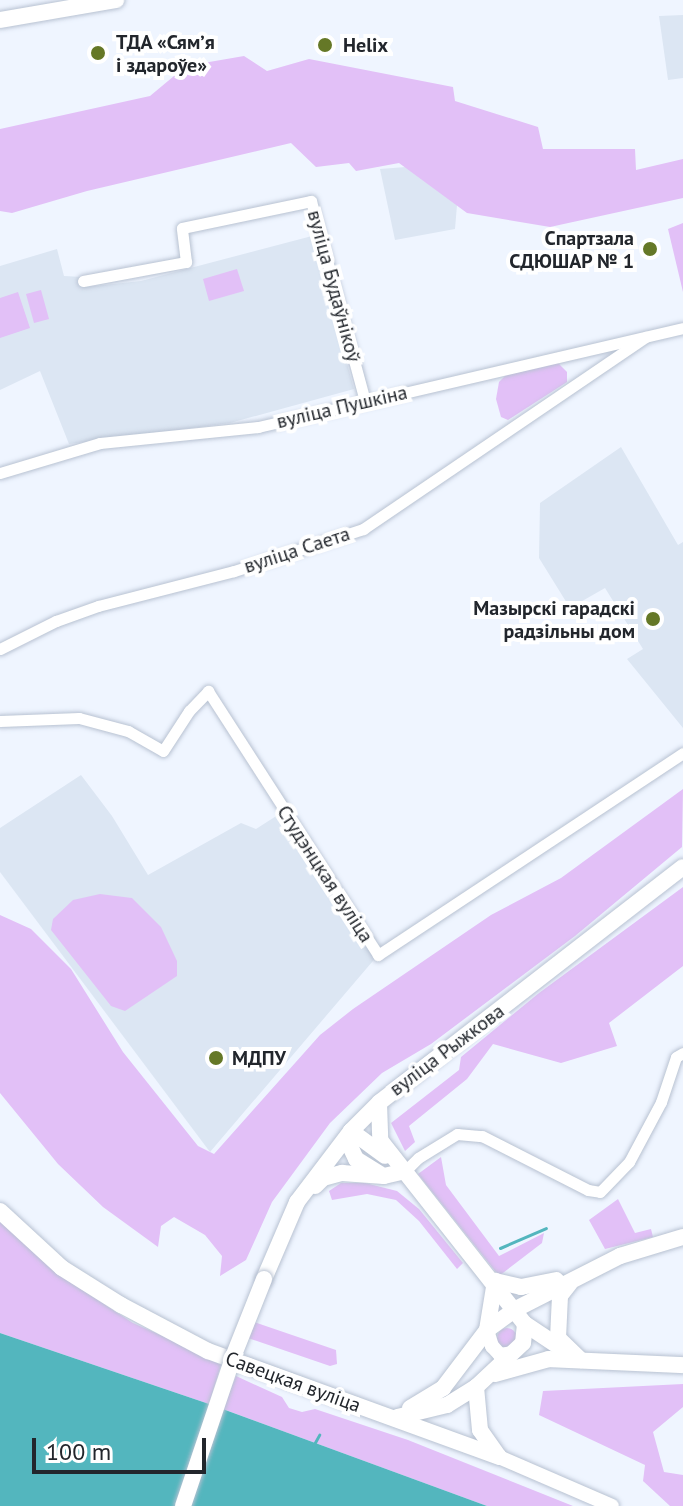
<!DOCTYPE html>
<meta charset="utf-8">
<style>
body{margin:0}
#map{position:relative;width:683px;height:1506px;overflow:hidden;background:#eff5ff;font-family:"PT Sans",sans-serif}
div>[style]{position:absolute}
.built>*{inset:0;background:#dce6f3}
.green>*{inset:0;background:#e2c0f7}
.round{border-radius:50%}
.water>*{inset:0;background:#53b6be}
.stream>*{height:3px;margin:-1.5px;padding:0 1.5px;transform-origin:1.5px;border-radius:1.5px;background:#53b6be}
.roads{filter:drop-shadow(0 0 2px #b8c2d2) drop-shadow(0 0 2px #b8c2d2)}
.minor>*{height:11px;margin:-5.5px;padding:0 5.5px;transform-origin:5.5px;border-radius:5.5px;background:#fff}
.tertiary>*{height:14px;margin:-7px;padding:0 7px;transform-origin:7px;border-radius:7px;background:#fff}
.secondary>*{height:16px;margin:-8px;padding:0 8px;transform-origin:8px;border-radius:8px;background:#fff}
.bridges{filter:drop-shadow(0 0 2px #b8c2d2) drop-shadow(0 0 2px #b8c2d2)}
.secondary-bridge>*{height:16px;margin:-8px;padding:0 8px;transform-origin:8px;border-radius:8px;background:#fff}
.dots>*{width:22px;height:22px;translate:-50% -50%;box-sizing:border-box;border:4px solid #fff;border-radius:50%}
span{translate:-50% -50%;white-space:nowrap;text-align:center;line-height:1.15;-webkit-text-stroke:8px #fff;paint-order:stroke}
.poi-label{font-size:20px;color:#22262c;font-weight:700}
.left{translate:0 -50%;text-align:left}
.right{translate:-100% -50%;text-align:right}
.street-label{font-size:20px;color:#22262c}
.scale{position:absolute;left:32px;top:1438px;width:174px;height:36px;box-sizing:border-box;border:4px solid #22262c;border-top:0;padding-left:10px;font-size:24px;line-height:28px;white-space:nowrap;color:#22262c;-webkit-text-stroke:6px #fff;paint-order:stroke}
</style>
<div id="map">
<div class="built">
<div style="clip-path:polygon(683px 15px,683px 78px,668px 80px,659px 16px)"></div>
<div style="clip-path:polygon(432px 165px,459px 181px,455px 229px,395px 240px,380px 169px)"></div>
<div style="clip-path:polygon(312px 236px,354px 389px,230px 423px,69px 444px,40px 371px,0 390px,0 266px,57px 249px,64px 276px,82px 277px,85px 287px,141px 281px)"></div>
<div style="clip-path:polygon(621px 447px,678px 545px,683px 542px,683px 728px,627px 659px,643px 649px,605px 588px,570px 608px,539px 558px,540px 503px)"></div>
<div style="clip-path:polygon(81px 775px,112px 816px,148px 875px,241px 823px,256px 829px,284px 811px,378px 955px,210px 1152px,0 872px,0 828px)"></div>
</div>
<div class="green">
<div style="clip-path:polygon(244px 56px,267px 71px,309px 59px,453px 87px,455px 101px,538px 127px,543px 149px,635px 149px,636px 170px,683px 159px,683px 198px,550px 227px,467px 213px,399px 163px,356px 171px,349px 163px,316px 167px,291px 143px,87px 191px,12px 213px,0 211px,0 129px,150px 96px,186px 66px)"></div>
<div style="clip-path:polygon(683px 223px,683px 292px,668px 229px)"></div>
<div style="clip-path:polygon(237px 269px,244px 291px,209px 301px,203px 279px)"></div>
<div style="clip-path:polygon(41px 290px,49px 319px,34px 323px,26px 294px)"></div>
<div style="clip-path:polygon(18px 292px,30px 328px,0 338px,0 298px)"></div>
<div style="clip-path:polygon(557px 362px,567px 372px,567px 382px,508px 420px,501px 417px,496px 399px,499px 382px,506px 375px)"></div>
<div style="clip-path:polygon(683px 789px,682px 847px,575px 936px,431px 1044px,382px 1073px,330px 1123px,272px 1202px,246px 1260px,220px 1276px,222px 1256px,205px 1235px,174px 1217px,161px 1226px,158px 1247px,103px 1207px,58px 1164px,0 1093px,0 915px,31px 929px,71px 969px,123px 1052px,198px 1146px,214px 1154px,320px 1035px,353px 1009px,491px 915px,561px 878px)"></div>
<div style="clip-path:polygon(683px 887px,683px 966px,609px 1023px,617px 1046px,561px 1063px,493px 1044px,467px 1079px,409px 1126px,415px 1142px,405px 1151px,391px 1123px,459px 1070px,461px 1057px,539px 993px)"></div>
<div style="clip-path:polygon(100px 894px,132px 898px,161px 927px,177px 961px,177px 976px,125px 1011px,111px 1006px,51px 930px,53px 919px,73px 900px)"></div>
<div style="clip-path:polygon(441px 1157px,446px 1185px,499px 1256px,544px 1233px,542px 1243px,499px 1276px,418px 1174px)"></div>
<div style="clip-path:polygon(341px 1183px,365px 1183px,397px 1191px,419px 1209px,463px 1263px,457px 1269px,419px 1221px,396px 1200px,367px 1194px,332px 1200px,329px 1191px)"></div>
<div style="clip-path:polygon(618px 1199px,635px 1233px,651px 1229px,653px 1237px,605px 1249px,589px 1220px)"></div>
<div style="clip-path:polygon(0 1221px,64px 1278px,133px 1323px,222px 1362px,209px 1404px,0 1333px)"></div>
<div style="clip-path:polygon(254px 1322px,336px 1350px,337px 1364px,330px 1366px,248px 1338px)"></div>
<div class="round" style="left:497px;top:1328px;width:20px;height:20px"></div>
<div style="clip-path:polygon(236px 1376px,282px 1397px,289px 1408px,302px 1412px,315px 1409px,408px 1440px,573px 1506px,487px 1506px,223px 1409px)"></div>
<div style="clip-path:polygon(683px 1384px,683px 1407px,653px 1432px,664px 1472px,683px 1475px,683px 1506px,670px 1506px,643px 1481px,645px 1465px,539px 1415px,543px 1391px)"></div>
</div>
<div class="water">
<div style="clip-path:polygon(0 1333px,209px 1404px,487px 1506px,0 1506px)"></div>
</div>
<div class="stream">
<div style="left:500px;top:1248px;width:50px;rotate:-23.5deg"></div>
<div style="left:313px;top:1446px;width:13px;rotate:-61deg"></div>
</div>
<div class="roads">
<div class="minor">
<div style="left:83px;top:281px;width:105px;rotate:-10.5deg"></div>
<div style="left:186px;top:262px;width:34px;rotate:-97deg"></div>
<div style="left:182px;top:228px;width:132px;rotate:-11.8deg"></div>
<div style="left:311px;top:201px;width:207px;rotate:74.9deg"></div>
<div style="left:0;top:473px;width:104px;rotate:-16.7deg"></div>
<div style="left:100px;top:443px;width:159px;rotate:-5.8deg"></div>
<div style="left:258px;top:427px;width:436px;rotate:-13.1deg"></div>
<div style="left:0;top:649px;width:63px;rotate:-26.6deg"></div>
<div style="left:56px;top:621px;width:45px;rotate:-19.7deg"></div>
<div style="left:98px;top:606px;width:140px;rotate:-14.4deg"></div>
<div style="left:234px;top:571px;width:136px;rotate:-18deg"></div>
<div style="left:363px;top:529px;width:342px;rotate:-34.2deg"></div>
<div style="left:0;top:721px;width:79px;rotate:-2.2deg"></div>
<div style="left:79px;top:718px;width:51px;rotate:14.9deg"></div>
<div style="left:128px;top:731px;width:40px;rotate:29.7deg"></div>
<div style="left:163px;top:751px;width:48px;rotate:-57deg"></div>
<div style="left:189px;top:711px;width:28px;rotate:-46deg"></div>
<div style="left:208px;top:691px;width:314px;rotate:57.2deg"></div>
<div style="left:378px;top:955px;width:366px;rotate:-33.5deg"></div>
<div style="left:405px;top:1171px;width:18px;rotate:-45deg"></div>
<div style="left:418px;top:1158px;width:46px;rotate:-31.6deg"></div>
<div style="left:457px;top:1134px;width:25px;rotate:5deg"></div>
<div style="left:482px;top:1136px;width:119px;rotate:27deg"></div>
<div style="left:588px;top:1190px;width:12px;rotate:9deg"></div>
<div style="left:600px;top:1192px;width:42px;rotate:-46deg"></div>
<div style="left:629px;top:1162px;width:68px;rotate:-61.9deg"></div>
<div style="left:661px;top:1102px;width:47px;rotate:-71.6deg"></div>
<div style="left:676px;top:1057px;width:8px;rotate:-30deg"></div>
</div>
<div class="tertiary">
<div style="left:487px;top:1330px;width:17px;rotate:73deg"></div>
<div style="left:492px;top:1346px;width:12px;rotate:48deg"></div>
<div style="left:500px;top:1355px;width:12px;rotate:-9deg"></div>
<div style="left:499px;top:1457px;width:123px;rotate:23.4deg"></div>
</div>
<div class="secondary">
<div style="left:0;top:20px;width:118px;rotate:-9.8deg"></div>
<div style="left:379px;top:1103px;width:37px;rotate:88deg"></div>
<div style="left:380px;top:1140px;width:234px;rotate:51.8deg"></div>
<div style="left:525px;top:1324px;width:19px;rotate:96deg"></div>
<div style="left:523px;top:1343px;width:64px;rotate:136.9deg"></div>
<div style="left:476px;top:1387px;width:34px;rotate:148deg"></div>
<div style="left:447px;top:1405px;width:51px;rotate:166.5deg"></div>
<div style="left:351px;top:1131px;width:42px;rotate:36.3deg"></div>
<div style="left:351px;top:1131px;width:13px;rotate:99deg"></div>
<div style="left:349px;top:1144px;width:17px;rotate:65deg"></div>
<div style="left:356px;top:1159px;width:28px;rotate:32deg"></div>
<div style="left:315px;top:1186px;width:11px;rotate:-45deg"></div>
<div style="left:323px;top:1178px;width:20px;rotate:-15deg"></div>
<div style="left:342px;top:1173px;width:42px;rotate:4.1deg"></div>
<div style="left:384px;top:1176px;width:22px;rotate:-13deg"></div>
<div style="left:0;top:1211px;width:84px;rotate:42.6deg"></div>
<div style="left:62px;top:1268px;width:70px;rotate:32.1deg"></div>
<div style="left:121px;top:1305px;width:98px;rotate:27.9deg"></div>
<div style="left:208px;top:1351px;width:310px;rotate:20deg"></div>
<div style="left:264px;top:1279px;width:84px;rotate:-66.8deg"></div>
<div style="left:297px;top:1202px;width:89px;rotate:-52.7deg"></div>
<div style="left:351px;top:1131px;width:41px;rotate:-45deg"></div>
<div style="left:380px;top:1102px;width:383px;rotate:-37.8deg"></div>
<div style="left:495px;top:1281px;width:27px;rotate:13deg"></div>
<div style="left:521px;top:1287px;width:36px;rotate:-11deg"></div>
<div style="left:570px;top:1283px;width:16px;rotate:128deg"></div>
<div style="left:560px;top:1296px;width:42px;rotate:92.7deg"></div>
<div style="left:558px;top:1338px;width:32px;rotate:44deg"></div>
<div style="left:525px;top:1324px;width:50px;rotate:33.7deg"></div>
<div style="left:487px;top:1330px;width:50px;rotate:-80.7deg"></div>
<div style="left:495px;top:1374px;width:56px;rotate:-15.5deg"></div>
<div style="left:549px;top:1359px;width:134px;rotate:2.6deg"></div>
<div style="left:476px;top:1387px;width:43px;rotate:84.7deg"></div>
<div style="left:480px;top:1430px;width:32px;rotate:55deg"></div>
<div style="left:410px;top:1408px;width:39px;rotate:-31deg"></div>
<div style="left:443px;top:1388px;width:73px;rotate:-52.8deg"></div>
<div style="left:487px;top:1330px;width:36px;rotate:-36deg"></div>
<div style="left:516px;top:1309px;width:117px;rotate:-27deg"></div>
<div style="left:620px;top:1256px;width:66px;rotate:-16.8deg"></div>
</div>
</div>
<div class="bridges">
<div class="secondary-bridge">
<div style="left:183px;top:1506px;width:157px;rotate:-71.4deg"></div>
<div style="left:233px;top:1357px;width:84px;rotate:-68.3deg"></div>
</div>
</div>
<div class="dots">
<div style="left:325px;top:45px;background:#657827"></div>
<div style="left:98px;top:53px;background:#657827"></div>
<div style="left:650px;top:249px;background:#657827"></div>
<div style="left:653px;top:619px;background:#657827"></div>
<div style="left:216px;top:1058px;background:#657827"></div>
</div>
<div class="poi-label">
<span class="left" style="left:116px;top:54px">ТДА «Сямʼя<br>і здароўе»</span>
<span class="left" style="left:343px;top:45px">Helix</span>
<span class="right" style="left:634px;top:250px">Спартзала<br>СДЮШАР № 1</span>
<span class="right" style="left:635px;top:620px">Мазырскі гарадскі<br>радзільны дом</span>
<span class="left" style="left:232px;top:1058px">МДПУ</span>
</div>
<div class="street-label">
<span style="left:334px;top:286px;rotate:75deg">вуліца Будаўнікоў</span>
<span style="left:342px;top:407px;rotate:-13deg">вуліца Пушкіна</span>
<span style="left:297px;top:550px;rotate:-18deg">вуліца Саета</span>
<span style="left:325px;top:874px;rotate:57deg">Студэнцкая вуліца</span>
<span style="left:447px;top:1050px;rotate:-37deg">вуліца Рыжкова</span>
<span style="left:293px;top:1382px;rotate:20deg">Савецкая вуліца</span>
</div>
<div class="scale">100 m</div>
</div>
